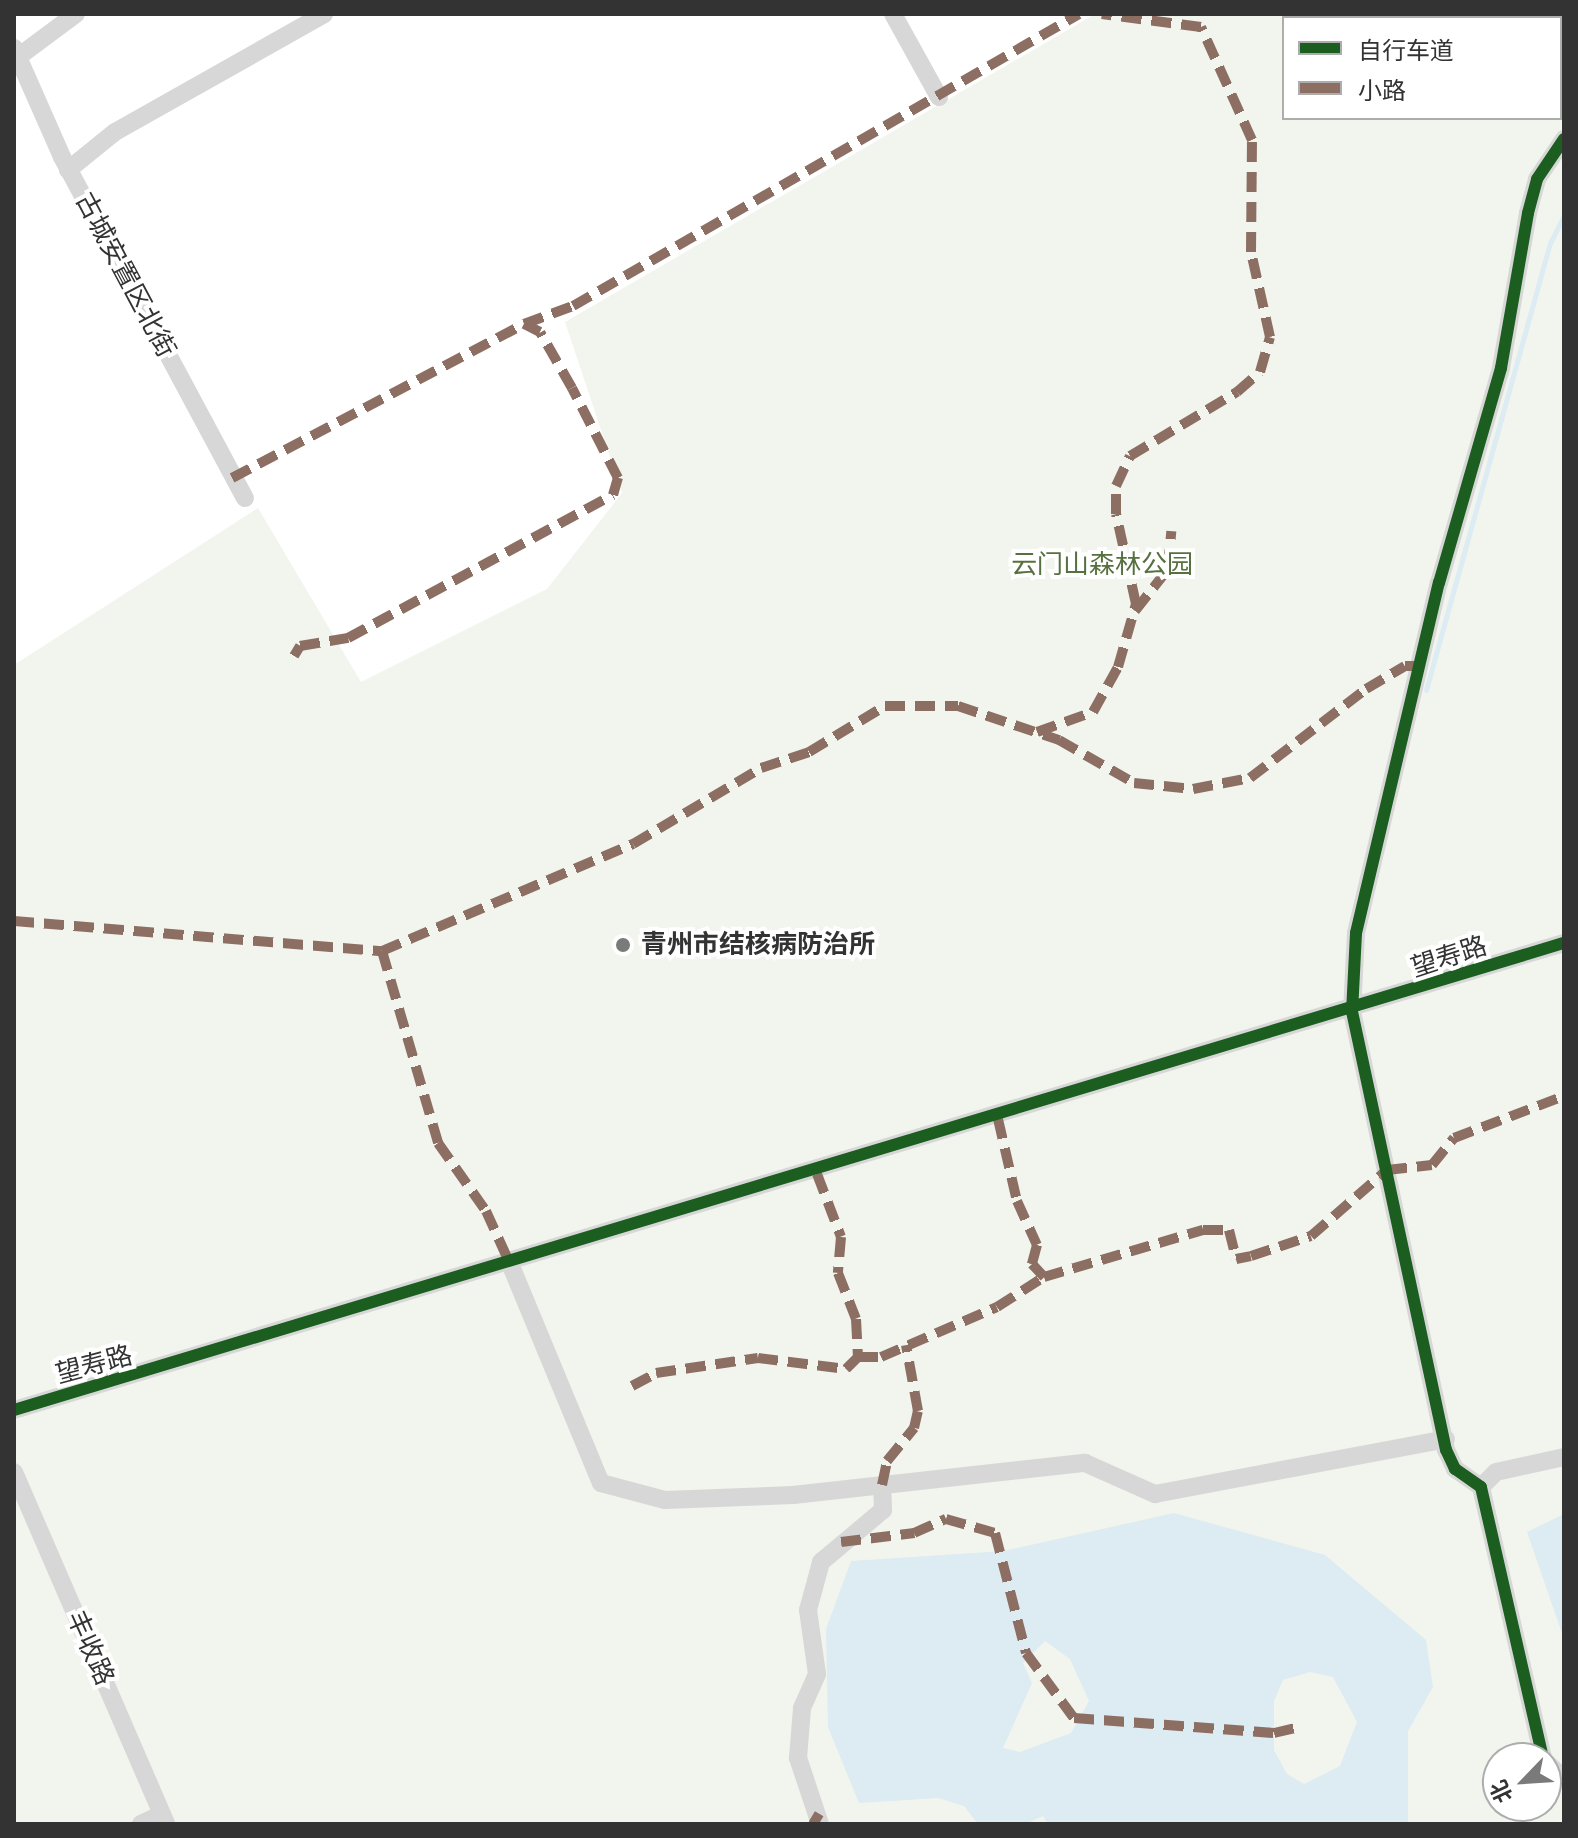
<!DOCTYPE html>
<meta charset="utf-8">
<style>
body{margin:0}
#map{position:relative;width:1578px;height:1838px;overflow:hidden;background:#fff;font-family:Arial,"Noto Sans SC",sans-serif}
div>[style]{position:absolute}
.green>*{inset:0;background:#f1f5ed}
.water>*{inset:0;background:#ddebf3}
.stream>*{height:5px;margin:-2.5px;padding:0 2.5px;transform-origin:2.5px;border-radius:2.5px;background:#ddebf3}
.minor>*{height:18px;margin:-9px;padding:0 9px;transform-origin:9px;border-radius:9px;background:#d7d7d7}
.quiet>*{height:10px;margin-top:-5px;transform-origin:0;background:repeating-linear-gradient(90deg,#8d6e63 0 20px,transparent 0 30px)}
.cycleway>*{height:12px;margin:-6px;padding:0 6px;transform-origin:6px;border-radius:6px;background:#1b5e20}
.dots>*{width:22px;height:22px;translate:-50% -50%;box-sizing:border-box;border:4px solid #fff;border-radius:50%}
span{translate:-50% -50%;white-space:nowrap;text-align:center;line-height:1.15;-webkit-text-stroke:8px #fff;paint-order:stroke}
.street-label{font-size:26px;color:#333}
.park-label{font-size:26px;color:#56703f}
.poi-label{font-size:26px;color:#333;font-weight:700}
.left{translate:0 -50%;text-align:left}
.frame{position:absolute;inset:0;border:16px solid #333;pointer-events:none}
.legend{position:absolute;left:1282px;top:16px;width:280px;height:104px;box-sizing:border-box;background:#fff;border:2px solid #adadad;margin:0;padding:10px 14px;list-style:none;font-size:24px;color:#333}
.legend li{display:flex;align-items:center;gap:16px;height:40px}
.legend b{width:40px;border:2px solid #adadad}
.north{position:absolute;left:1482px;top:1742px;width:80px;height:80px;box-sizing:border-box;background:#fff;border:2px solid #adadad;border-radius:50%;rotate:245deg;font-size:22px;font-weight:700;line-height:32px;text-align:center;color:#333}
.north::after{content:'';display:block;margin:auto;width:28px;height:36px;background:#7a7a7a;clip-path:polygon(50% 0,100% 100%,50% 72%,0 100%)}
</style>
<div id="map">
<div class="green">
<div style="clip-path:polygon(evenodd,1095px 14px,1564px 14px,1564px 1824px,14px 1824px,14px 665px,258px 508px,361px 682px,547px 589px,622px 493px,565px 322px,1095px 14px,1284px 18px,1560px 18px,1560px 118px,1284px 118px,1284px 18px,1095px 14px,1498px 1758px,1546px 1758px,1546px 1806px,1498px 1806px,1498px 1758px)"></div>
</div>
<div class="water">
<div style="clip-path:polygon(evenodd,1174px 1513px,1325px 1555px,1426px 1640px,1433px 1687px,1408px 1731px,1408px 1824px,1048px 1824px,1043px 1816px,1025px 1824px,978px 1824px,964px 1806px,938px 1798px,859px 1803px,828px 1727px,826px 1629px,851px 1561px,1004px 1551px,1174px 1513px,1045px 1641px,1070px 1659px,1089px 1701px,1071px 1733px,1020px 1752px,1003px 1748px,1032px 1683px,1023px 1663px,1045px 1641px,1174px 1513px,1310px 1672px,1333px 1677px,1357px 1722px,1340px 1766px,1304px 1784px,1287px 1774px,1274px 1750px,1274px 1701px,1283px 1680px,1310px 1672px)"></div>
<div style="clip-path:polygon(1564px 1514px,1564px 1639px,1527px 1532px)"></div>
</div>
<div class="stream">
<div style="left:1426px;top:690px;width:464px;rotate:-74.5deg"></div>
<div style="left:1550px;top:243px;width:30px;rotate:-63deg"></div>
</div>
<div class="minor">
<div style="left:893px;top:14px;width:95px;rotate:61deg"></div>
<div style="left:14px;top:48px;width:119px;rotate:66.2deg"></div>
<div style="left:62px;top:157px;width:387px;rotate:61.8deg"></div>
<div style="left:18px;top:57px;width:72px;rotate:-36.6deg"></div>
<div style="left:68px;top:170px;width:60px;rotate:-39deg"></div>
<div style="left:115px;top:132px;width:240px;rotate:-29.4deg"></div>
<div style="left:511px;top:1266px;width:235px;rotate:67.5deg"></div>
<div style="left:601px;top:1483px;width:66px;rotate:14.9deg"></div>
<div style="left:665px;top:1500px;width:128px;rotate:-2.2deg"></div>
<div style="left:793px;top:1495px;width:294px;rotate:-6.3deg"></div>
<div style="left:1085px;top:1463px;width:77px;rotate:23.9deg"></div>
<div style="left:1155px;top:1494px;width:296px;rotate:-10.7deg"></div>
<div style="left:14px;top:1410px;width:1619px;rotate:-16.77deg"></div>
<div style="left:14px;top:1472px;width:383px;rotate:66.6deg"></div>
<div style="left:1481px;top:1487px;width:21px;rotate:-45deg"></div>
<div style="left:1496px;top:1472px;width:70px;rotate:-12.4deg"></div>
<div style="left:1543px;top:1758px;width:278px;rotate:-102.9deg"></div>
<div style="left:1481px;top:1487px;width:32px;rotate:-145deg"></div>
<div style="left:1455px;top:1469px;width:21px;rotate:-115deg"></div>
<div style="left:1446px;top:1450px;width:448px;rotate:-102.1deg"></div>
<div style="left:1352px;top:1012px;width:79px;rotate:-87.1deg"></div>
<div style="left:1356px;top:933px;width:360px;rotate:-76.7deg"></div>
<div style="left:1439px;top:583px;width:224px;rotate:-73.9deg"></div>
<div style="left:1501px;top:368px;width:157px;rotate:-80.1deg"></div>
<div style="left:1528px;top:213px;width:35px;rotate:-75deg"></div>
<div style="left:1537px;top:179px;width:48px;rotate:-56deg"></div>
<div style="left:1546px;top:1762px;width:25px;rotate:43deg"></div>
<div style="left:141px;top:1824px;width:23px;rotate:-25deg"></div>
<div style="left:820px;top:1824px;width:70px;rotate:-108.4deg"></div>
<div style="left:798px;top:1758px;width:50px;rotate:-85.4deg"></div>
<div style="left:802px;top:1708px;width:37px;rotate:-66deg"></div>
<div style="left:817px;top:1674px;width:65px;rotate:-98deg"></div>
<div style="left:808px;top:1610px;width:50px;rotate:-74.8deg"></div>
<div style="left:821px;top:1562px;width:81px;rotate:-40deg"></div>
<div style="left:883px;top:1510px;width:25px;rotate:-92deg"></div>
</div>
<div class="quiet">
<div style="left:232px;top:478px;width:330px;rotate:-27.8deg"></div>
<div style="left:524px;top:324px;width:52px;rotate:-20.2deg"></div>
<div style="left:573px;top:306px;width:584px;rotate:-29.99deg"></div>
<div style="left:1135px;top:611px;width:53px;rotate:-51.8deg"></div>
<div style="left:1168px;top:569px;width:38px;rotate:-85deg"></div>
<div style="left:294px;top:656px;width:12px;rotate:-59deg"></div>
<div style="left:300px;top:646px;width:49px;rotate:-9.5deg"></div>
<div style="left:348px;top:638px;width:301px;rotate:-28.4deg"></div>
<div style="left:613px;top:495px;width:18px;rotate:-74deg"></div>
<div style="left:618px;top:478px;width:101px;rotate:-117.1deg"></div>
<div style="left:572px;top:388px;width:64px;rotate:-119.7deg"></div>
<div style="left:540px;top:332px;width:18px;rotate:-153deg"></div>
<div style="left:1037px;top:732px;width:59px;rotate:-19.7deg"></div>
<div style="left:1093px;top:712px;width:51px;rotate:-60.9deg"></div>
<div style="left:1118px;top:667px;width:66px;rotate:-74.1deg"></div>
<div style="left:1136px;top:604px;width:92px;rotate:-102.5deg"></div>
<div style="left:1116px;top:514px;width:28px;rotate:-90deg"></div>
<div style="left:1116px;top:486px;width:33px;rotate:-65deg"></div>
<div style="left:1130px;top:456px;width:125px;rotate:-30.9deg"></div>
<div style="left:1237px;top:392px;width:30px;rotate:-41deg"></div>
<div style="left:1260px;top:372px;width:36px;rotate:-74deg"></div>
<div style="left:1270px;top:337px;width:87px;rotate:-102.6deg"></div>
<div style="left:1251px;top:252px;width:112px;rotate:-89.5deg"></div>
<div style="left:1252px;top:140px;width:124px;rotate:-114.3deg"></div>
<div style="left:1201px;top:27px;width:100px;rotate:-172.5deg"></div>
<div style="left:14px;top:921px;width:369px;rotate:4.7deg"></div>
<div style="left:382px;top:951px;width:273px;rotate:-23.1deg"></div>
<div style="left:633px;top:844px;width:149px;rotate:-30.7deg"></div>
<div style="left:761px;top:768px;width:51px;rotate:-18.4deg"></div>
<div style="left:809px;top:752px;width:89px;rotate:-31.2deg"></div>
<div style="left:885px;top:706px;width:73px"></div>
<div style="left:958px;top:706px;width:107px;rotate:18.6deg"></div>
<div style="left:1059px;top:740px;width:86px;rotate:29.8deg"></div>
<div style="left:1134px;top:783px;width:59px;rotate:5.8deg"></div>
<div style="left:1193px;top:789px;width:58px;rotate:-10.9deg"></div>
<div style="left:1250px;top:778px;width:146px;rotate:-37.5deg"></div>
<div style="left:1366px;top:689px;width:45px;rotate:-30.5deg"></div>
<div style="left:1405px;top:666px;width:16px"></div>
<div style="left:382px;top:951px;width:200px;rotate:73.7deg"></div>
<div style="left:438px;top:1143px;width:83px;rotate:54.8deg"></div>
<div style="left:486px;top:1211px;width:60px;rotate:65.6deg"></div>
<div style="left:998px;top:1119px;width:84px;rotate:77deg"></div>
<div style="left:1017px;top:1201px;width:48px;rotate:65.6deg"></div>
<div style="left:1037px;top:1245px;width:20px;rotate:105deg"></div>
<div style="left:1032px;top:1264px;width:18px;rotate:47deg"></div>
<div style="left:817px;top:1174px;width:67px;rotate:69.1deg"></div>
<div style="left:841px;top:1237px;width:36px;rotate:95deg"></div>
<div style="left:838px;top:1273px;width:49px;rotate:68.6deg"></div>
<div style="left:856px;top:1319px;width:38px;rotate:87deg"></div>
<div style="left:632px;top:1386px;width:27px;rotate:-28deg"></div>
<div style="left:656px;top:1373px;width:103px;rotate:-8.4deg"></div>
<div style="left:758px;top:1358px;width:89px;rotate:7.1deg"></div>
<div style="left:846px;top:1369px;width:17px;rotate:-45deg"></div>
<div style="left:858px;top:1357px;width:23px"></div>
<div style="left:881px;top:1357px;width:126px;rotate:-23.3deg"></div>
<div style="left:997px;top:1307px;width:56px;rotate:-32.6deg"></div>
<div style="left:1044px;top:1277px;width:166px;rotate:-16.5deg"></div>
<div style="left:1203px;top:1230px;width:26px"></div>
<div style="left:1229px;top:1230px;width:30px;rotate:76deg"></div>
<div style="left:1236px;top:1259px;width:15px;rotate:-11deg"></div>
<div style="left:1251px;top:1256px;width:63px;rotate:-18.4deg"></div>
<div style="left:1311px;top:1236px;width:101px;rotate:-41deg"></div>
<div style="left:1387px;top:1170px;width:45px;rotate:-6.3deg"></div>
<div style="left:1432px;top:1165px;width:35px;rotate:-51deg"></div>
<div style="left:1454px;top:1138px;width:118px;rotate:-20.9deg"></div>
<div style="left:882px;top:1485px;width:25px;rotate:-78deg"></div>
<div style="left:887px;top:1461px;width:43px;rotate:-50.7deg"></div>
<div style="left:914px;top:1428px;width:17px;rotate:-77deg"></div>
<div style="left:918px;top:1411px;width:67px;rotate:-100.3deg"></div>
<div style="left:841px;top:1542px;width:74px;rotate:-7deg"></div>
<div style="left:914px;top:1533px;width:35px;rotate:-24deg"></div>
<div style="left:946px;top:1519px;width:51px;rotate:15.9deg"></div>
<div style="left:995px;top:1533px;width:124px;rotate:75.5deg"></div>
<div style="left:1026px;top:1653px;width:81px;rotate:53.6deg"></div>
<div style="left:1074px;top:1718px;width:201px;rotate:4.3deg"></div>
<div style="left:1274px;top:1733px;width:28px;rotate:-13deg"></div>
<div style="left:813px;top:1824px;width:12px;rotate:-59deg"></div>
</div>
<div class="cycleway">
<div style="left:14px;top:1410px;width:1619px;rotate:-16.77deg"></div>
<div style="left:1543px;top:1758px;width:278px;rotate:-102.9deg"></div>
<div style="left:1481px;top:1487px;width:32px;rotate:-145deg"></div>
<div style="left:1455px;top:1469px;width:21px;rotate:-115deg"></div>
<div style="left:1446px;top:1450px;width:448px;rotate:-102.1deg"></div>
<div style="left:1352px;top:1012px;width:79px;rotate:-87.1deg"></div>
<div style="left:1356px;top:933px;width:360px;rotate:-76.7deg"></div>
<div style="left:1439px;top:583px;width:224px;rotate:-73.9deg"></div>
<div style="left:1501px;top:368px;width:157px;rotate:-80.1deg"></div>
<div style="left:1528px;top:213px;width:35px;rotate:-75deg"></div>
<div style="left:1537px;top:179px;width:48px;rotate:-56deg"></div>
</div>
<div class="dots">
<div style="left:623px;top:945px;background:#7a7a7a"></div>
</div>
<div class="street-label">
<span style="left:125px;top:275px;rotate:62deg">古城安置区北街</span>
<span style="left:1449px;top:957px;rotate:-18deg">望寿路</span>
<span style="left:94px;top:1365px;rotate:-15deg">望寿路</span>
<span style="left:90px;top:1648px;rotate:66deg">丰收路</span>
</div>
<div class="park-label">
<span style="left:1102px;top:565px">云门山森林公园</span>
</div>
<div class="poi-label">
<span class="left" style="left:641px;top:945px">青州市结核病防治所</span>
</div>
<div class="frame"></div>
<ul class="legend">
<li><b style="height:10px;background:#1b5e20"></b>自行车道</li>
<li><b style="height:10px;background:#8d6e63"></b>小路</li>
</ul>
<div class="north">北</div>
</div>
